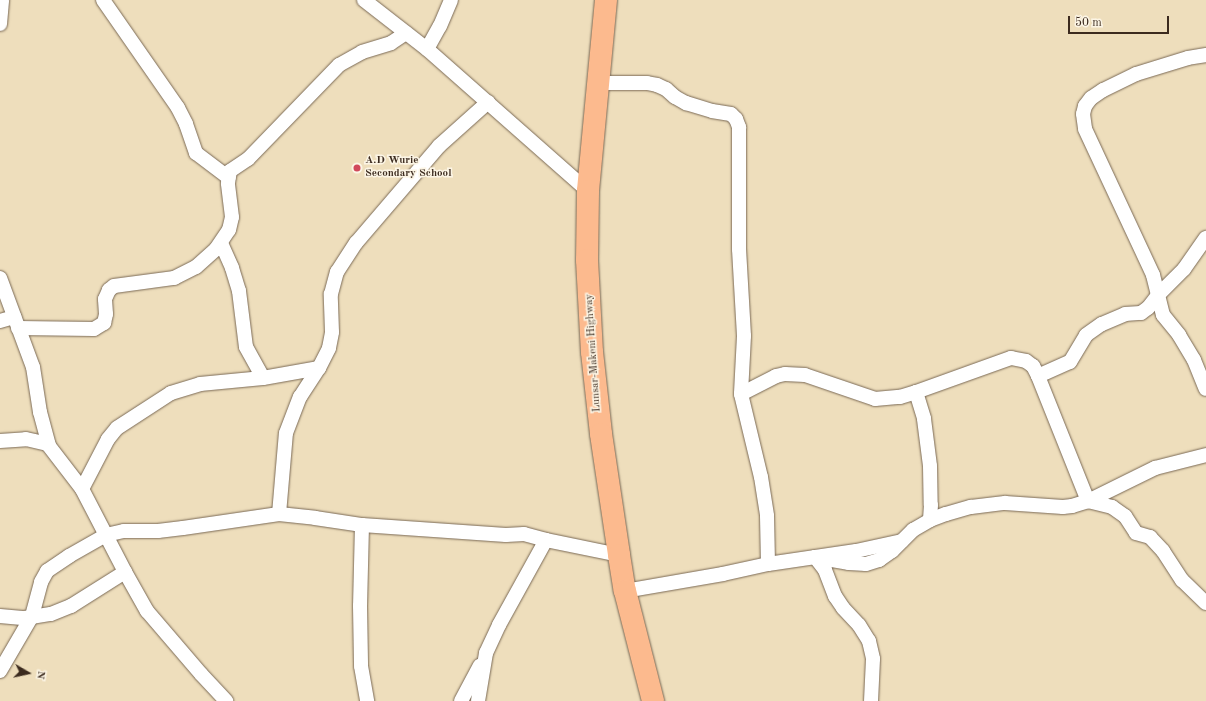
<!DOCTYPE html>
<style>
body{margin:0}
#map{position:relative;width:1206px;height:701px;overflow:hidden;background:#eedebc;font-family:"Old Standard TT",serif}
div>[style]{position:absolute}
.roads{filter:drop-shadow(0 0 1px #7a6955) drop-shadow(0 0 1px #7a6955)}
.minor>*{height:14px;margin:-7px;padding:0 7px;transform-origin:7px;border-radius:7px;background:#fff}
.primary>*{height:22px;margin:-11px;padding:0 11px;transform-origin:11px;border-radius:11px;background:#fcba8e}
.dots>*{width:11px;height:11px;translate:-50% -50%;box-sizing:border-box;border:2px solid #fcf5e5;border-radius:50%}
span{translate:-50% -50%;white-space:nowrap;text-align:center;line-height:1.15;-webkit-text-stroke:3px #fcf5e5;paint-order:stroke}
.poi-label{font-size:11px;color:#3b2a1e;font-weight:700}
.left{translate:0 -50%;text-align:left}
.street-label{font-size:11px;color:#3b2a1e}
.north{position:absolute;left:8px;top:653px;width:40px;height:40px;-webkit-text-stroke:3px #fcf5e5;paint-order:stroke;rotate:99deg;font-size:11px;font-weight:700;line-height:16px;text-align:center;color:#3b2a1e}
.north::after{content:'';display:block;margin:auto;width:14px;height:18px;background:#3b2a1e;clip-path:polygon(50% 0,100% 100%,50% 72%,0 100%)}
.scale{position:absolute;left:1068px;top:16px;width:101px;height:18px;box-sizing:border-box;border:2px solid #3b2a1e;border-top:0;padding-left:5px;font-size:12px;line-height:14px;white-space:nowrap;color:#3b2a1e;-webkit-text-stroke:3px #fcf5e5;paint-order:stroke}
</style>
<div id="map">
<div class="roads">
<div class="minor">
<div style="left:103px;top:0;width:131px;rotate:55.2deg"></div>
<div style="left:178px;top:108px;width:18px;rotate:63deg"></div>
<div style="left:186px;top:124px;width:31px;rotate:71deg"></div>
<div style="left:196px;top:153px;width:41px;rotate:37.1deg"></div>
<div style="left:364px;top:0;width:80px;rotate:37.9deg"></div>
<div style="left:427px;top:49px;width:215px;rotate:41.4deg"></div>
<div style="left:0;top:24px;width:24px;rotate:-85deg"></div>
<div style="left:427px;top:49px;width:26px;rotate:-61deg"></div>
<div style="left:440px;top:26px;width:28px;rotate:-67deg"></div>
<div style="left:1206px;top:55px;width:18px;rotate:171deg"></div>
<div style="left:1188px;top:58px;width:54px;rotate:162.9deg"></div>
<div style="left:1136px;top:74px;width:37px;rotate:154deg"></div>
<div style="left:1103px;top:90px;width:14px;rotate:146deg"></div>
<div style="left:1091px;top:98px;width:10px;rotate:127deg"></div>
<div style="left:1085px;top:106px;width:8px;rotate:104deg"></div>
<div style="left:1083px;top:114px;width:15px;rotate:82deg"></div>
<div style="left:1085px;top:129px;width:161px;rotate:65deg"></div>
<div style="left:1153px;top:275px;width:41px;rotate:76deg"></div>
<div style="left:1163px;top:315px;width:26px;rotate:51deg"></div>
<div style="left:1179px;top:335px;width:29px;rotate:59deg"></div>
<div style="left:1194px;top:360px;width:31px;rotate:68deg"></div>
<div style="left:598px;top:83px;width:49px"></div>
<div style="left:647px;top:83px;width:10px;rotate:11deg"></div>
<div style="left:657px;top:85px;width:10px;rotate:24deg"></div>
<div style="left:666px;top:89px;width:12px;rotate:42deg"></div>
<div style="left:675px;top:97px;width:13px;rotate:29deg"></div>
<div style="left:686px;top:103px;width:27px;rotate:17deg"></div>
<div style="left:712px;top:111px;width:19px;rotate:9deg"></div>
<div style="left:731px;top:114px;width:7px;rotate:45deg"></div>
<div style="left:736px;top:119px;width:9px;rotate:69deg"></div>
<div style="left:739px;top:127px;width:122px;rotate:90deg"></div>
<div style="left:739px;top:249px;width:87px;rotate:86.7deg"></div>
<div style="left:744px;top:336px;width:58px;rotate:93deg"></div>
<div style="left:741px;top:394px;width:85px;rotate:76.5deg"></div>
<div style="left:761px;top:477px;width:39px;rotate:81deg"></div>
<div style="left:767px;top:516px;width:48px;rotate:88.8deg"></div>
<div style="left:768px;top:564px;width:46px;rotate:167.5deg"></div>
<div style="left:723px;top:574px;width:99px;rotate:170.2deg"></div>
<div style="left:221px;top:243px;width:27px;rotate:66deg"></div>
<div style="left:232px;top:268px;width:24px;rotate:73deg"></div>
<div style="left:239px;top:291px;width:56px;rotate:82.9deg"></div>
<div style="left:246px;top:347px;width:35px;rotate:61deg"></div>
<div style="left:0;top:278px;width:95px;rotate:69.7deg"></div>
<div style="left:33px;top:367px;width:46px;rotate:81.2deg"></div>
<div style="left:40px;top:412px;width:35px;rotate:75deg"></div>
<div style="left:49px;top:446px;width:54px;rotate:52.5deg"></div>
<div style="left:82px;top:489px;width:93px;rotate:62.6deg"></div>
<div style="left:125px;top:572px;width:45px;rotate:60.6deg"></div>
<div style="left:147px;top:611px;width:83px;rotate:49.4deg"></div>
<div style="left:201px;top:674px;width:37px;rotate:47deg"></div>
<div style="left:0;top:321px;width:15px;rotate:-16deg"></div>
<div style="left:18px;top:328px;width:76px;rotate:0.8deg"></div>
<div style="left:94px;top:329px;width:12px;rotate:-31deg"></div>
<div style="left:104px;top:323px;width:9px;rotate:-77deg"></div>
<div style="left:106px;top:314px;width:15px;rotate:-94deg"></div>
<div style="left:105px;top:299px;width:10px;rotate:-66deg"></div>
<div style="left:109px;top:290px;width:6px;rotate:-39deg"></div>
<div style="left:114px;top:286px;width:61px;rotate:-7.6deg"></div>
<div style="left:174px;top:278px;width:25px;rotate:-27deg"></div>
<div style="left:196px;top:267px;width:27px;rotate:-42deg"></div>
<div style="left:216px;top:249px;width:23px;rotate:-56deg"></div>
<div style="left:229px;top:230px;width:13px;rotate:-77deg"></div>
<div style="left:232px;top:217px;width:34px;rotate:-97deg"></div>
<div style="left:228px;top:183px;width:12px;rotate:-81deg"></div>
<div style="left:230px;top:171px;width:22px;rotate:-34deg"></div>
<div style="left:248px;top:159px;width:131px;rotate:-45.9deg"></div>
<div style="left:339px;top:65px;width:26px;rotate:-29deg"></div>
<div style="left:362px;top:52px;width:30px;rotate:-17deg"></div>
<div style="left:391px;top:43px;width:18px;rotate:-34deg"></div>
<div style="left:1038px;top:376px;width:35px;rotate:-24deg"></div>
<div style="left:1070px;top:362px;width:31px;rotate:-59deg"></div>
<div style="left:1086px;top:335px;width:19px;rotate:-35deg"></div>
<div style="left:1102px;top:324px;width:25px;rotate:-23deg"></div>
<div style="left:1125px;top:314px;width:16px;rotate:-4deg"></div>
<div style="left:1141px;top:313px;width:9px;rotate:-36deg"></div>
<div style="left:1148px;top:308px;width:16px;rotate:-52deg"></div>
<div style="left:1158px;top:295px;width:37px;rotate:-45deg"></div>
<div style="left:1184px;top:269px;width:38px;rotate:-55deg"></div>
<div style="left:916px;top:392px;width:101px;rotate:-19.7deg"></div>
<div style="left:1011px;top:358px;width:15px;rotate:11deg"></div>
<div style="left:1026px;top:361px;width:9px;rotate:36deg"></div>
<div style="left:1033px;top:366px;width:11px;rotate:63deg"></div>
<div style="left:1038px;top:376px;width:135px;rotate:68.2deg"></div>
<div style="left:1088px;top:501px;width:25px;rotate:14deg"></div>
<div style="left:1112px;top:507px;width:16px;rotate:35deg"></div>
<div style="left:1125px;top:516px;width:20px;rotate:57deg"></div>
<div style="left:1136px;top:533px;width:15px;rotate:16deg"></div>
<div style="left:1150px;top:537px;width:19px;rotate:47deg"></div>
<div style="left:1163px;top:551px;width:35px;rotate:57deg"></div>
<div style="left:1182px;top:580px;width:33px;rotate:44deg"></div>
<div style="left:741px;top:394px;width:39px;rotate:-27deg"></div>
<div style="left:776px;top:376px;width:9px;rotate:-13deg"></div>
<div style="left:785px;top:374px;width:20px;rotate:3deg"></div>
<div style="left:805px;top:375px;width:74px;rotate:18.9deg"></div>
<div style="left:875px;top:399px;width:25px;rotate:-5deg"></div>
<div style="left:900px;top:397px;width:17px;rotate:-17deg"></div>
<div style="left:916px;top:392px;width:28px;rotate:73deg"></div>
<div style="left:924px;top:419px;width:47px;rotate:82.7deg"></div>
<div style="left:930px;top:466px;width:39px;rotate:89deg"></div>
<div style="left:931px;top:505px;width:15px;rotate:94deg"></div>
<div style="left:0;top:441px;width:26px;rotate:-4deg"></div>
<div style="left:26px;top:439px;width:23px;rotate:13deg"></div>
<div style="left:82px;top:489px;width:56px;rotate:-62.5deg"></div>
<div style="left:108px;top:439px;width:14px;rotate:-51deg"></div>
<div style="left:117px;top:428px;width:64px;rotate:-32.9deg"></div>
<div style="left:171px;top:393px;width:30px;rotate:-17deg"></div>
<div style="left:200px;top:384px;width:63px;rotate:-5.4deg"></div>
<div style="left:263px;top:378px;width:57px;rotate:-10.1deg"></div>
<div style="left:279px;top:514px;width:81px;rotate:-85.1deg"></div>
<div style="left:286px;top:433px;width:39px;rotate:-69deg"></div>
<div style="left:300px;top:397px;width:35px;rotate:-57deg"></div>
<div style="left:319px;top:368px;width:22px;rotate:-63deg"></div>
<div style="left:329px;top:348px;width:16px;rotate:-79deg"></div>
<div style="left:332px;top:332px;width:38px;rotate:-92deg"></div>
<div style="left:331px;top:294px;width:23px;rotate:-75deg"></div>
<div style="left:337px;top:272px;width:35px;rotate:-57deg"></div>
<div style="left:356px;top:243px;width:128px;rotate:-49.4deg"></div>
<div style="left:439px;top:146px;width:66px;rotate:-41.9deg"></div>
<div style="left:362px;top:525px;width:81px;rotate:91.4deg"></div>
<div style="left:360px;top:606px;width:60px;rotate:89deg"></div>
<div style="left:361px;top:666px;width:36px;rotate:80deg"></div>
<div style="left:815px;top:557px;width:35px;rotate:10deg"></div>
<div style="left:849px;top:563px;width:17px;rotate:3deg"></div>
<div style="left:866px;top:564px;width:14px;rotate:-17deg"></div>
<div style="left:879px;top:560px;width:16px;rotate:-35deg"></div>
<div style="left:892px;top:551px;width:30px;rotate:-45deg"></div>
<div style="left:913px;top:530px;width:20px;rotate:-30deg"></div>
<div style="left:930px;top:520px;width:17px;rotate:-21deg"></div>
<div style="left:946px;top:514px;width:26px;rotate:-16deg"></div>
<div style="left:971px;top:507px;width:34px;rotate:-7deg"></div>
<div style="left:1005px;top:503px;width:58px;rotate:3.9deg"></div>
<div style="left:1063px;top:507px;width:9px;rotate:-6deg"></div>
<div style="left:1072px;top:506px;width:17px;rotate:-17deg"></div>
<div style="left:1088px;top:501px;width:75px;rotate:-26.2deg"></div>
<div style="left:1155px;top:468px;width:53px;rotate:-14.3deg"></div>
<div style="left:815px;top:557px;width:16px;rotate:52deg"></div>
<div style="left:825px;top:570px;width:28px;rotate:69deg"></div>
<div style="left:835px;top:596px;width:14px;rotate:56deg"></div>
<div style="left:843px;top:608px;width:23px;rotate:47deg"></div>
<div style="left:859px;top:625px;width:19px;rotate:58deg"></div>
<div style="left:869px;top:641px;width:18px;rotate:77deg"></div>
<div style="left:873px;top:659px;width:42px;rotate:92.7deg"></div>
<div style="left:768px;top:564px;width:89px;rotate:-8.4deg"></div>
<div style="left:856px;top:551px;width:47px;rotate:-12.3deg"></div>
<div style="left:0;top:616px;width:25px;rotate:5deg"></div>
<div style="left:25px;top:618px;width:26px;rotate:-9deg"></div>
<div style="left:51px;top:614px;width:22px;rotate:-22deg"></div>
<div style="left:71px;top:606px;width:64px;rotate:-32.2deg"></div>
<div style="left:0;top:671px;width:64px;rotate:-59.8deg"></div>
<div style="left:32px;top:616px;width:35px;rotate:-75deg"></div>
<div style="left:41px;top:582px;width:13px;rotate:-61deg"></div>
<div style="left:47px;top:571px;width:27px;rotate:-34deg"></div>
<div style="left:69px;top:556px;width:43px;rotate:-29.6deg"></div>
<div style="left:106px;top:535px;width:18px;rotate:-13deg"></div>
<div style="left:124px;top:531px;width:34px"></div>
<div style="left:158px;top:531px;width:25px;rotate:-7deg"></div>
<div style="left:183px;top:528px;width:97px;rotate:-8.3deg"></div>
<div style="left:279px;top:514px;width:36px;rotate:6deg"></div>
<div style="left:315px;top:518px;width:48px;rotate:8.5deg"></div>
<div style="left:362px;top:525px;width:144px;rotate:4deg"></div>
<div style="left:506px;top:535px;width:18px;rotate:-3deg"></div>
<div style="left:524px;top:534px;width:23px;rotate:15deg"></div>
<div style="left:461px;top:701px;width:40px;rotate:-62deg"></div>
<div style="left:478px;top:701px;width:49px;rotate:-80.5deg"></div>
<div style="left:486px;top:653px;width:31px;rotate:-65deg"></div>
<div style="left:499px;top:625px;width:97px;rotate:-61.1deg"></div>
<div style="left:546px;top:540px;width:75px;rotate:11.6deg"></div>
</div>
<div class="primary">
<div style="left:606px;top:0;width:192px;rotate:95.4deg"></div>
<div style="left:588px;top:191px;width:69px;rotate:90.8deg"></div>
<div style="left:587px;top:260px;width:92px;rotate:86.9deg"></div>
<div style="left:592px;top:352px;width:82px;rotate:83.7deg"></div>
<div style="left:601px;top:434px;width:122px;rotate:81.5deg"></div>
<div style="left:619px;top:555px;width:36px;rotate:81deg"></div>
<div style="left:625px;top:591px;width:114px;rotate:75.7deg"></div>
</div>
</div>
<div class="dots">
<div style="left:357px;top:168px;background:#d1495b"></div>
</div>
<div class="poi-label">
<span class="left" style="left:365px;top:168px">A.D Wurie<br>Secondary School</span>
</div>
<div class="street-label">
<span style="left:594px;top:353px;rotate:-94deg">Lunsar-Makeni Highway</span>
</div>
<div class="north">N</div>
<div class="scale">50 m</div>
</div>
